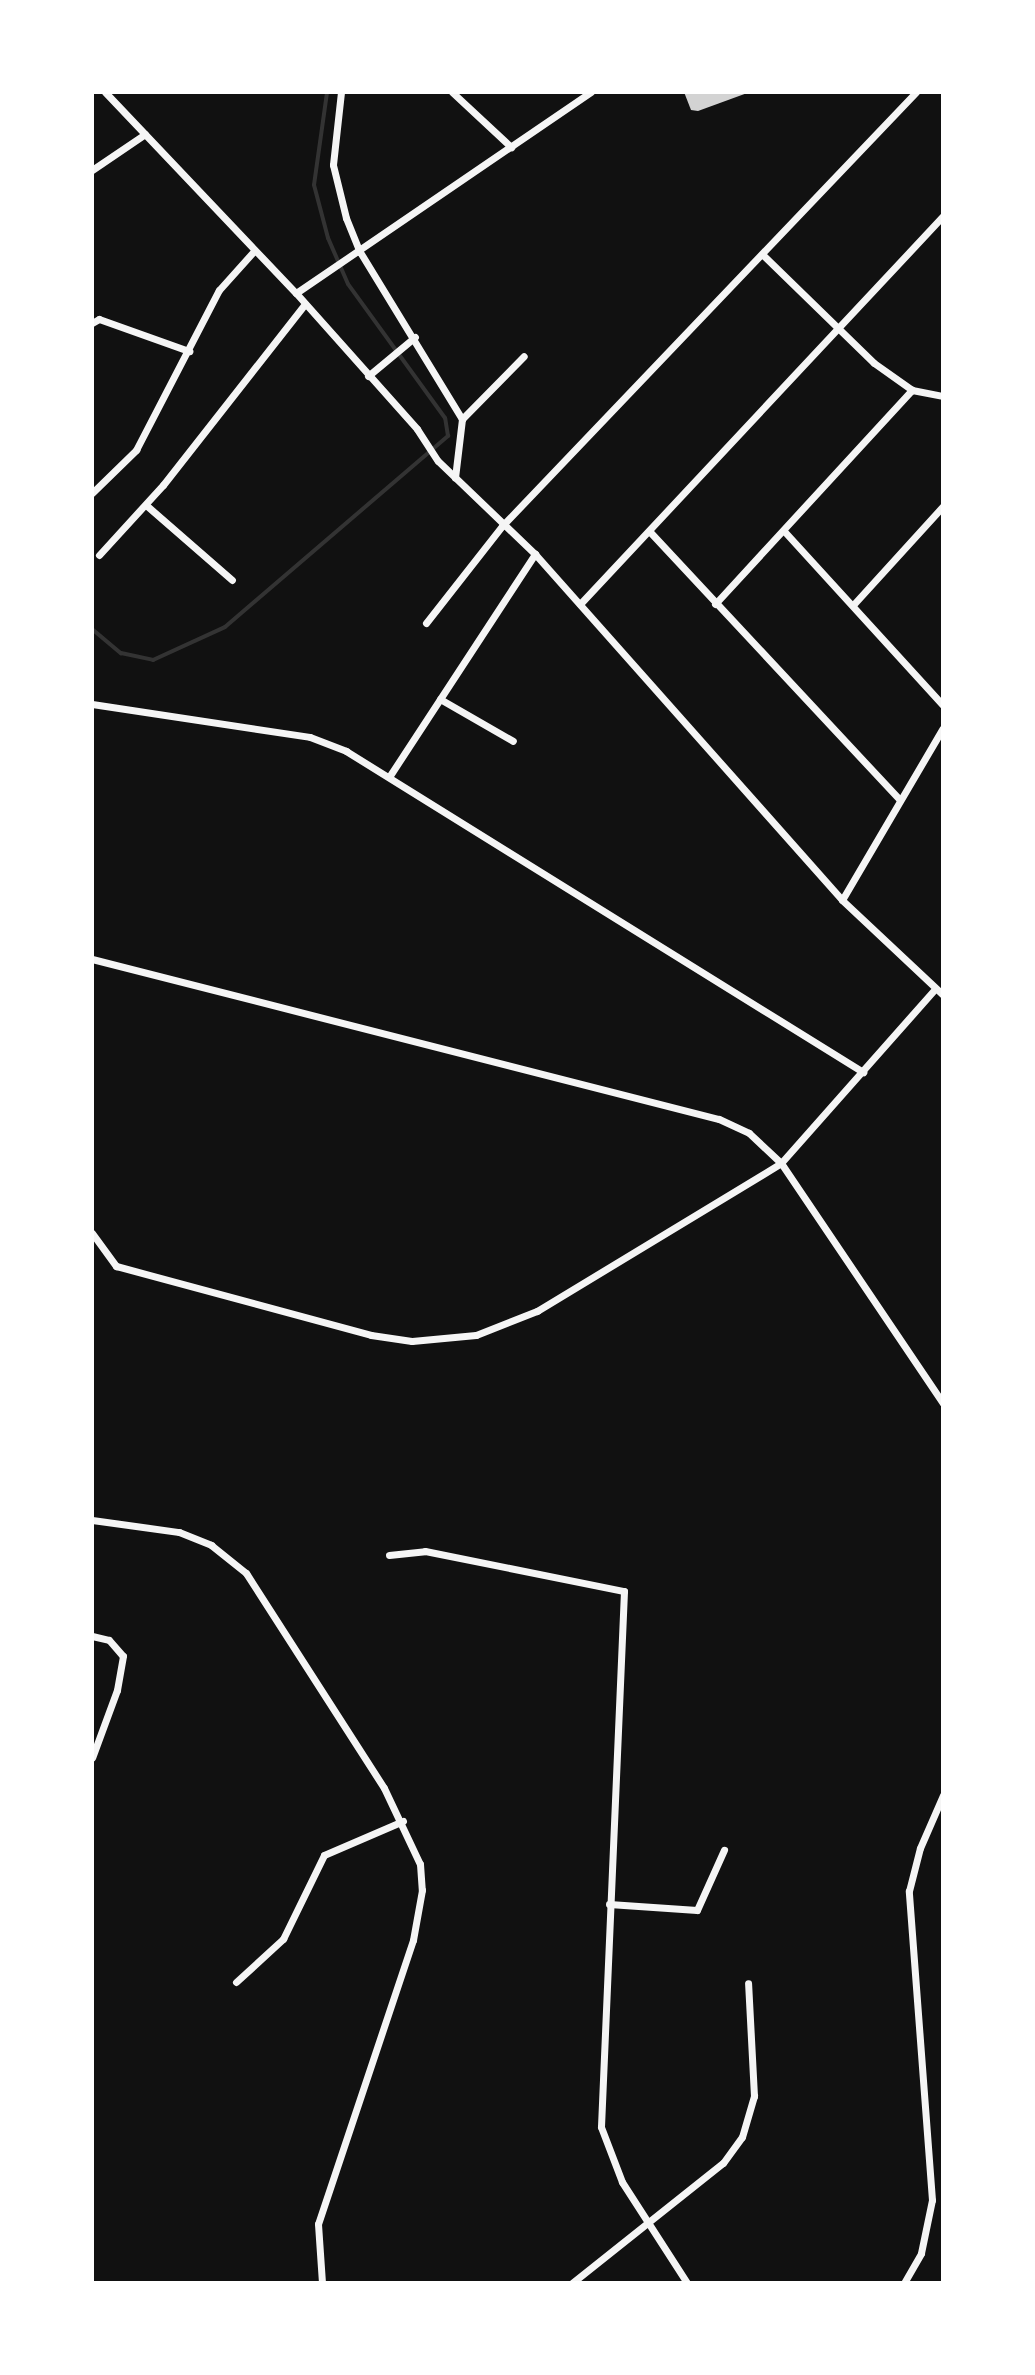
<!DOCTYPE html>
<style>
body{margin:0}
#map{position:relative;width:1035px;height:2375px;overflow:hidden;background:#111;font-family:"Fira Sans Condensed",sans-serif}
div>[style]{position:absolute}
.stream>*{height:4px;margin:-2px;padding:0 2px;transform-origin:2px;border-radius:2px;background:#333}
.building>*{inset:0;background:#d3d3d3}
.minor>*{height:7px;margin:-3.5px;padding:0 3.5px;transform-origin:3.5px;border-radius:3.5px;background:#f5f5f5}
span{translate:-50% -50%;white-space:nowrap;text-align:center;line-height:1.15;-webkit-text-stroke:7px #fff;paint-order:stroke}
.frame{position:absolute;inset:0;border:94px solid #fff;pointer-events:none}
</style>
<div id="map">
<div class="stream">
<div style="left:92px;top:629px;width:38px;rotate:40deg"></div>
<div style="left:121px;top:653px;width:33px;rotate:12deg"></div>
<div style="left:153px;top:660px;width:79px;rotate:-24.6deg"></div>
<div style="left:225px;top:627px;width:294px;rotate:-40.6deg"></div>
<div style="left:448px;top:436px;width:18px;rotate:-99deg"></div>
<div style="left:445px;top:418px;width:165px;rotate:-125.9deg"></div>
<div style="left:348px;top:284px;width:50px;rotate:-113.5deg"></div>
<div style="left:328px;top:238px;width:55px;rotate:-104.8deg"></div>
<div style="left:314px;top:185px;width:94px;rotate:-82deg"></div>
</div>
<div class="building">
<div style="clip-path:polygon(684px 92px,750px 92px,698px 111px,691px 110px)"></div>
</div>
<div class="minor">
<div style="left:105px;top:92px;width:277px;rotate:46.5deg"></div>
<div style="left:296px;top:293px;width:182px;rotate:48.3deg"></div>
<div style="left:417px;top:429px;width:38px;rotate:57deg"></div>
<div style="left:438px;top:461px;width:134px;rotate:43.8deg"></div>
<div style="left:535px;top:554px;width:463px;rotate:48.4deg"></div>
<div style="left:842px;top:900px;width:139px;rotate:43.2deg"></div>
<div style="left:341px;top:92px;width:73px;rotate:96.3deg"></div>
<div style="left:333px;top:165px;width:55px;rotate:76.2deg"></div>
<div style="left:346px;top:218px;width:37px;rotate:68deg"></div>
<div style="left:360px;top:252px;width:196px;rotate:58.6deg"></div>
<div style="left:462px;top:419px;width:59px;rotate:96.8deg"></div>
<div style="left:452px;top:92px;width:81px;rotate:43deg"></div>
<div style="left:92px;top:170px;width:64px;rotate:-34.2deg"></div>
<div style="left:764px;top:256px;width:153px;rotate:44.2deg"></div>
<div style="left:874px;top:363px;width:47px;rotate:35.4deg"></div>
<div style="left:912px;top:390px;width:32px;rotate:11deg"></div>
<div style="left:296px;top:293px;width:357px;rotate:-34.3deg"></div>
<div style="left:92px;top:323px;width:8px;rotate:-30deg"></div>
<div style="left:99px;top:319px;width:96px;rotate:19.6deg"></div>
<div style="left:368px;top:376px;width:61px;rotate:-39.7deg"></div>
<div style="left:462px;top:419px;width:88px;rotate:-45.5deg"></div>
<div style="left:92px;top:493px;width:62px;rotate:-44.3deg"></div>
<div style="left:136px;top:450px;width:180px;rotate:-62.6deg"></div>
<div style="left:219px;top:290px;width:52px;rotate:-48.1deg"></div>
<div style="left:146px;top:505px;width:114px;rotate:41.1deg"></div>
<div style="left:784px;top:531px;width:236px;rotate:47.6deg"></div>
<div style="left:651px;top:533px;width:364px;rotate:47deg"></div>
<div style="left:99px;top:555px;width:95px;rotate:-47.6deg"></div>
<div style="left:163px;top:485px;width:230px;rotate:-51.9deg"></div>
<div style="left:580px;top:604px;width:531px;rotate:-46.91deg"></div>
<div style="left:715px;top:604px;width:291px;rotate:-47.4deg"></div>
<div style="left:853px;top:605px;width:134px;rotate:-47.7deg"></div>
<div style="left:426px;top:623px;width:123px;rotate:-51.9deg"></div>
<div style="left:502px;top:526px;width:600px;rotate:-46.35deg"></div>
<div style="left:440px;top:699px;width:84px;rotate:29.9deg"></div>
<div style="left:92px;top:704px;width:220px;rotate:8.6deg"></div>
<div style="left:310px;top:737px;width:39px;rotate:21deg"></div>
<div style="left:346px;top:751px;width:609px;rotate:31.84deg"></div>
<div style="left:389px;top:777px;width:267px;rotate:-56.8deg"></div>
<div style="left:842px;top:900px;width:199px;rotate:-59.6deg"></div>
<div style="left:92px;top:959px;width:647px;rotate:14.32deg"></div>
<div style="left:719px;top:1119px;width:33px;rotate:25deg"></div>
<div style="left:749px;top:1133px;width:44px;rotate:43.2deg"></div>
<div style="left:781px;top:1163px;width:290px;rotate:56deg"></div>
<div style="left:92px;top:1233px;width:41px;rotate:54deg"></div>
<div style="left:116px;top:1266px;width:264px;rotate:15.1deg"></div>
<div style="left:371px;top:1335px;width:41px;rotate:8.3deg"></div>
<div style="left:412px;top:1341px;width:64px;rotate:-5.4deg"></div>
<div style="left:476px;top:1335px;width:66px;rotate:-21.5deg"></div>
<div style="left:537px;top:1311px;width:285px;rotate:-31.2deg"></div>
<div style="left:781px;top:1163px;width:232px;rotate:-48.5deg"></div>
<div style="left:92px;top:1520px;width:88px;rotate:7.9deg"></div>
<div style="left:179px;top:1532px;width:35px;rotate:22deg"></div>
<div style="left:211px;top:1545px;width:45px;rotate:38.7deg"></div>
<div style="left:246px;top:1573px;width:255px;rotate:57.3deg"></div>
<div style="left:384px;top:1788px;width:84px;rotate:64.7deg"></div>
<div style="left:420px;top:1864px;width:26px;rotate:86deg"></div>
<div style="left:422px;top:1890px;width:51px;rotate:100.2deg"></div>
<div style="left:413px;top:1940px;width:299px;rotate:108.5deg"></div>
<div style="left:318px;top:2224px;width:59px;rotate:86.1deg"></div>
<div style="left:389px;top:1555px;width:36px;rotate:-6deg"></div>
<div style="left:425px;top:1551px;width:203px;rotate:11.4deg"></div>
<div style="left:624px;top:1591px;width:536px;rotate:92.46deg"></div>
<div style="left:601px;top:2127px;width:59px;rotate:69.1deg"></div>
<div style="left:622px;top:2182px;width:120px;rotate:57.2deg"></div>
<div style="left:92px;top:1636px;width:17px;rotate:13deg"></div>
<div style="left:109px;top:1640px;width:21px;rotate:49deg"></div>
<div style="left:123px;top:1656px;width:35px;rotate:100deg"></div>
<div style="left:117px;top:1690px;width:72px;rotate:110.2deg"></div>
<div style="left:609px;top:1904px;width:88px;rotate:3.9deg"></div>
<div style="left:697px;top:1910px;width:66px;rotate:-65.8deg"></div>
<div style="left:236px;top:1982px;width:64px;rotate:-42.5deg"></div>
<div style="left:283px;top:1939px;width:93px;rotate:-64deg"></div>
<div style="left:324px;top:1855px;width:86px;rotate:-23.3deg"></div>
<div style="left:572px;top:2283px;width:193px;rotate:-38.5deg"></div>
<div style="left:723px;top:2163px;width:32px;rotate:-54deg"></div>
<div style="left:742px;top:2137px;width:43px;rotate:-73.7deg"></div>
<div style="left:754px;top:2096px;width:113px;rotate:-93deg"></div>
<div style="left:904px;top:2283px;width:34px;rotate:-60deg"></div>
<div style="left:921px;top:2253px;width:54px;rotate:-78.3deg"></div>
<div style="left:932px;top:2200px;width:310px;rotate:-94.3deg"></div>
<div style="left:909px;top:1891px;width:44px;rotate:-75.7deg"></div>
<div style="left:920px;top:1848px;width:58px;rotate:-66.5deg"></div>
</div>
<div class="frame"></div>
</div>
